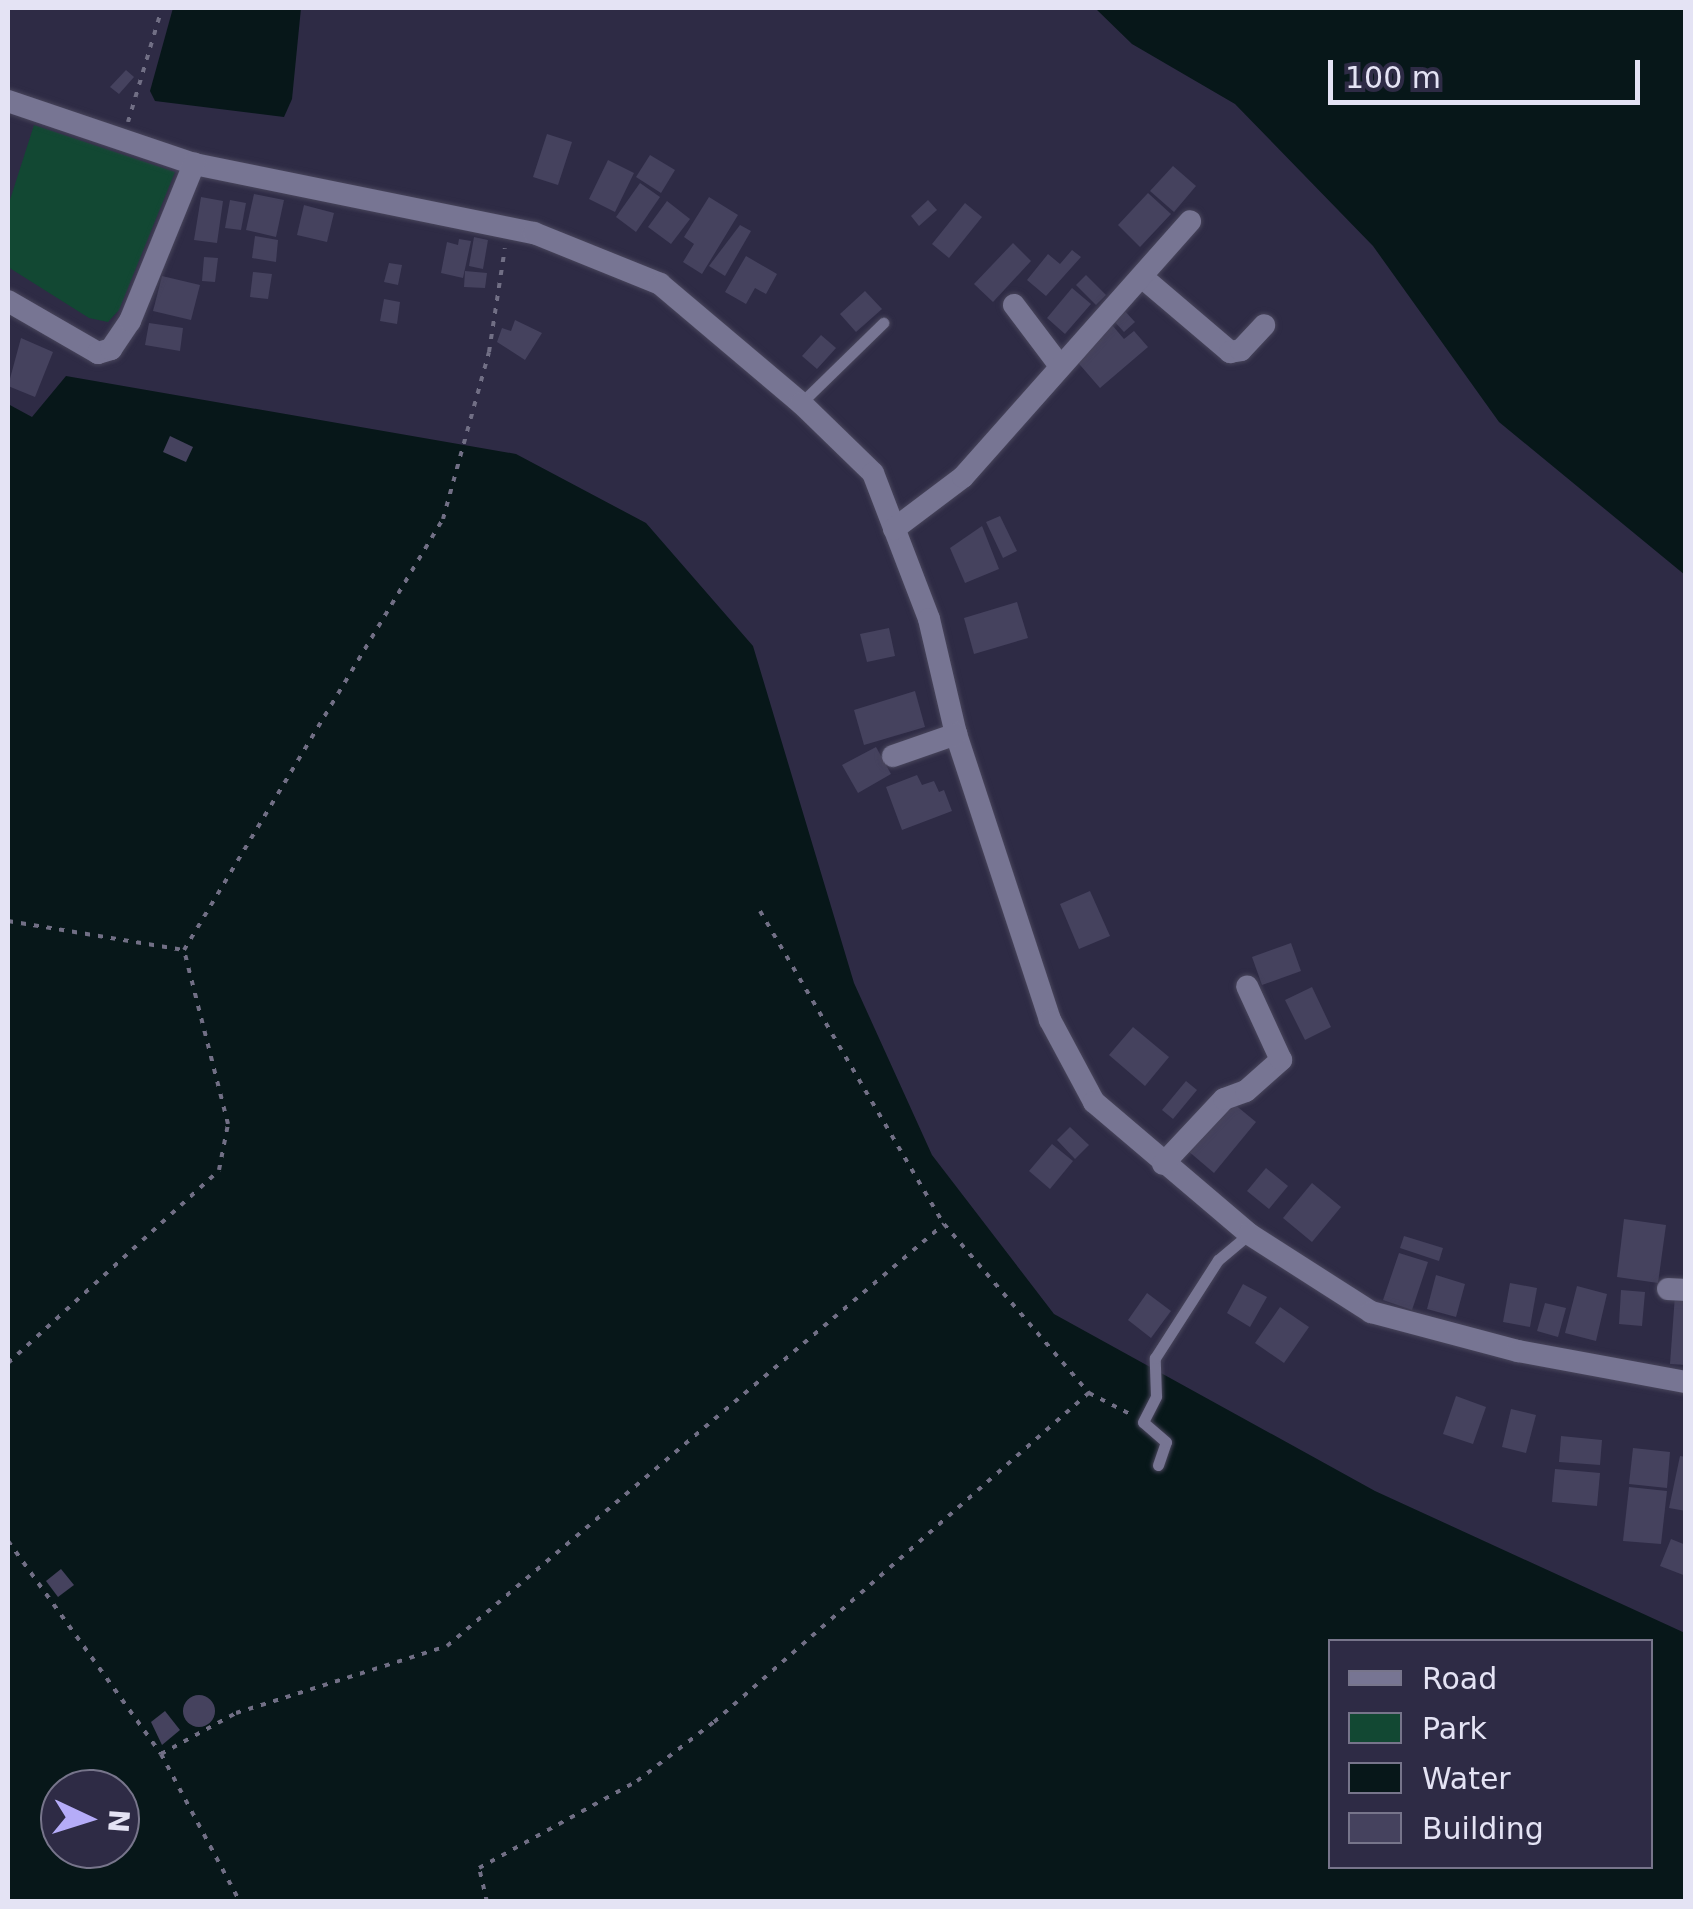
<!DOCTYPE html>
<style>
body{margin:0}
#map{position:relative;width:1693px;height:1909px;overflow:hidden;background:#2e2b45;font-family:"DejaVu Sans",sans-serif}
div>[style]{position:absolute}
.green>*{inset:0;background:#124833}
.water>*{inset:0;background:#071719}
.building>*{inset:0;background:#45425e}
.round{border-radius:50%}
.path>*{height:4px;margin-top:-2px;transform-origin:0;background:repeating-linear-gradient(90deg,#716f85 0 5px,transparent 0 13px)}
.roads{filter:drop-shadow(0 0 2px #48455b) drop-shadow(0 0 2px #48455b)}
.lane>*{height:11px;margin:-5.5px;padding:0 5.5px;transform-origin:5.5px;border-radius:5.5px;background:#777593}
.street>*{height:22px;margin:-11px;padding:0 11px;transform-origin:11px;border-radius:11px;background:#777593}
span{translate:-50% -50%;white-space:nowrap;text-align:center;line-height:1.15;-webkit-text-stroke:8px #2e2b45;paint-order:stroke}
.frame{position:absolute;inset:0;border:10px solid #e4e3f4;pointer-events:none}
.legend{position:absolute;left:1328px;top:1639px;width:325px;height:230px;box-sizing:border-box;background:#2e2b45;border:2px solid #77758b;margin:0;padding:12px 18px;list-style:none;font-size:30px;color:#e4e3f4}
.legend li{display:flex;align-items:center;gap:20px;height:50px}
.legend b{width:50px;border:2px solid #77758b}
.north{position:absolute;left:40px;top:1769px;width:100px;height:100px;box-sizing:border-box;background:#2e2b45;border:2px solid #77758b;border-radius:50%;rotate:94deg;font-size:28px;font-weight:700;line-height:40px;text-align:center;color:#e4e3f4}
.north::after{content:'';display:block;margin:auto;width:35px;height:45px;background:#b5acf8;clip-path:polygon(50% 0,100% 100%,50% 72%,0 100%)}
.scale{position:absolute;left:1328px;top:60px;width:312px;height:45px;box-sizing:border-box;border:5px solid #e4e3f4;border-top:0;padding-left:12px;font-size:30px;line-height:35px;white-space:nowrap;color:#e4e3f4;-webkit-text-stroke:8px #2e2b45;paint-order:stroke}
</style>
<div id="map">
<div class="green">
<div style="clip-path:polygon(34px 125px,175px 172px,119px 310px,108px 322px,89px 318px,8px 267px,8px 206px)"></div>
</div>
<div class="water">
<div style="clip-path:polygon(173px 8px,301px 8px,292px 99px,284px 117px,155px 101px,150px 91px)"></div>
<div style="clip-path:polygon(1095px 8px,1685px 8px,1685px 575px,1499px 422px,1373px 246px,1235px 104px,1132px 44px)"></div>
<div style="clip-path:polygon(evenodd,66px 376px,516px 454px,646px 523px,753px 646px,854px 983px,932px 1155px,1054px 1314px,1375px 1491px,1685px 1633px,1685px 1901px,8px 1901px,8px 404px,32px 417px,66px 376px,1330px 1642px,1650px 1642px,1650px 1866px,1330px 1866px,1330px 1642px,66px 376px,60px 1789px,120px 1789px,120px 1849px,60px 1849px,60px 1789px)"></div>
</div>
<div class="building">
<div style="clip-path:polygon(126px 70px,134px 77px,119px 94px,110px 87px)"></div>
<div style="clip-path:polygon(547px 134px,572px 142px,558px 185px,533px 177px)"></div>
<div style="clip-path:polygon(650px 155px,675px 170px,661px 193px,636px 177px)"></div>
<div style="clip-path:polygon(608px 160px,634px 173px,615px 212px,589px 199px)"></div>
<div style="clip-path:polygon(1173px 166px,1196px 186px,1174px 212px,1150px 191px)"></div>
<div style="clip-path:polygon(640px 183px,660px 197px,636px 232px,616px 217px)"></div>
<div style="clip-path:polygon(1148px 193px,1171px 214px,1140px 247px,1118px 225px)"></div>
<div style="clip-path:polygon(254px 194px,284px 200px,276px 237px,246px 230px)"></div>
<div style="clip-path:polygon(201px 197px,223px 201px,217px 243px,194px 240px)"></div>
<div style="clip-path:polygon(709px 197px,738px 215px,702px 274px,683px 262px,694px 244px,684px 237px)"></div>
<div style="clip-path:polygon(230px 200px,246px 203px,241px 230px,225px 228px)"></div>
<div style="clip-path:polygon(928px 200px,937px 210px,919px 226px,911px 216px)"></div>
<div style="clip-path:polygon(667px 201px,690px 219px,671px 244px,648px 227px)"></div>
<div style="clip-path:polygon(965px 203px,982px 217px,949px 258px,932px 244px)"></div>
<div style="clip-path:polygon(304px 205px,334px 213px,327px 242px,297px 235px)"></div>
<div style="clip-path:polygon(740px 225px,751px 231px,725px 276px,709px 266px)"></div>
<div style="clip-path:polygon(255px 236px,278px 240px,276px 262px,252px 258px)"></div>
<div style="clip-path:polygon(474px 237px,488px 240px,483px 269px,469px 266px)"></div>
<div style="clip-path:polygon(459px 239px,471px 241px,463px 278px,441px 273px,447px 242px,458px 245px)"></div>
<div style="clip-path:polygon(1013px 243px,1031px 261px,993px 302px,974px 284px)"></div>
<div style="clip-path:polygon(1072px 250px,1081px 257px,1046px 296px,1027px 280px,1048px 254px,1060px 264px)"></div>
<div style="clip-path:polygon(746px 256px,777px 274px,766px 294px,755px 288px,746px 304px,725px 292px)"></div>
<div style="clip-path:polygon(204px 257px,218px 258px,215px 282px,202px 281px)"></div>
<div style="clip-path:polygon(389px 263px,402px 265px,398px 285px,384px 282px)"></div>
<div style="clip-path:polygon(465px 271px,487px 273px,485px 288px,464px 287px)"></div>
<div style="clip-path:polygon(253px 272px,272px 274px,268px 299px,250px 297px)"></div>
<div style="clip-path:polygon(1086px 275px,1106px 295px,1096px 305px,1076px 285px)"></div>
<div style="clip-path:polygon(162px 276px,200px 285px,191px 320px,153px 311px)"></div>
<div style="clip-path:polygon(1072px 288px,1091px 304px,1065px 334px,1047px 318px)"></div>
<div style="clip-path:polygon(865px 291px,882px 309px,856px 332px,840px 314px)"></div>
<div style="clip-path:polygon(384px 299px,400px 302px,397px 324px,380px 321px)"></div>
<div style="clip-path:polygon(1123px 309px,1135px 322px,1124px 332px,1113px 320px)"></div>
<div style="clip-path:polygon(515px 320px,542px 333px,525px 360px,497px 342px,502px 328px,511px 331px)"></div>
<div style="clip-path:polygon(149px 323px,183px 328px,180px 351px,145px 345px)"></div>
<div style="clip-path:polygon(1112px 325px,1124px 339px,1134px 331px,1148px 347px,1100px 388px,1074px 358px)"></div>
<div style="clip-path:polygon(821px 335px,836px 348px,817px 369px,802px 356px)"></div>
<div style="clip-path:polygon(21px 338px,53px 352px,35px 397px,8px 386px)"></div>
<div style="clip-path:polygon(170px 436px,193px 447px,186px 462px,163px 452px)"></div>
<div style="clip-path:polygon(1000px 516px,1017px 551px,1003px 558px,986px 522px)"></div>
<div style="clip-path:polygon(982px 526px,999px 569px,965px 583px,950px 548px)"></div>
<div style="clip-path:polygon(1017px 602px,1028px 638px,974px 654px,964px 618px)"></div>
<div style="clip-path:polygon(889px 628px,895px 656px,867px 662px,860px 634px)"></div>
<div style="clip-path:polygon(915px 691px,925px 727px,864px 745px,854px 710px)"></div>
<div style="clip-path:polygon(876px 747px,891px 774px,858px 793px,842px 765px)"></div>
<div style="clip-path:polygon(917px 775px,922px 785px,934px 781px,939px 792px,944px 790px,952px 811px,902px 830px,886px 787px)"></div>
<div style="clip-path:polygon(1090px 891px,1110px 936px,1079px 949px,1060px 904px)"></div>
<div style="clip-path:polygon(1291px 943px,1301px 971px,1262px 985px,1252px 957px)"></div>
<div style="clip-path:polygon(1312px 987px,1331px 1027px,1305px 1040px,1285px 1000px)"></div>
<div style="clip-path:polygon(1133px 1027px,1169px 1057px,1145px 1086px,1109px 1055px)"></div>
<div style="clip-path:polygon(1186px 1081px,1197px 1090px,1173px 1119px,1162px 1110px)"></div>
<div style="clip-path:polygon(1228px 1099px,1256px 1122px,1214px 1173px,1187px 1150px)"></div>
<div style="clip-path:polygon(1070px 1127px,1089px 1145px,1075px 1159px,1057px 1140px)"></div>
<div style="clip-path:polygon(1052px 1144px,1073px 1161px,1050px 1189px,1029px 1171px)"></div>
<div style="clip-path:polygon(1266px 1168px,1288px 1186px,1269px 1209px,1247px 1191px)"></div>
<div style="clip-path:polygon(1312px 1183px,1341px 1207px,1312px 1242px,1283px 1218px)"></div>
<div style="clip-path:polygon(1624px 1219px,1666px 1225px,1658px 1283px,1617px 1277px)"></div>
<div style="clip-path:polygon(1404px 1236px,1443px 1248px,1439px 1261px,1400px 1248px)"></div>
<div style="clip-path:polygon(1399px 1253px,1428px 1262px,1412px 1310px,1383px 1300px)"></div>
<div style="clip-path:polygon(1436px 1275px,1465px 1284px,1456px 1317px,1427px 1309px)"></div>
<div style="clip-path:polygon(1510px 1283px,1537px 1288px,1530px 1327px,1503px 1322px)"></div>
<div style="clip-path:polygon(1243px 1284px,1267px 1297px,1250px 1327px,1227px 1313px)"></div>
<div style="clip-path:polygon(1577px 1286px,1607px 1294px,1596px 1341px,1565px 1333px)"></div>
<div style="clip-path:polygon(1621px 1290px,1645px 1292px,1642px 1326px,1619px 1324px)"></div>
<div style="clip-path:polygon(1147px 1293px,1171px 1311px,1151px 1338px,1128px 1320px)"></div>
<div style="clip-path:polygon(1675px 1295px,1686px 1296px,1686px 1365px,1670px 1364px)"></div>
<div style="clip-path:polygon(1545px 1303px,1566px 1308px,1558px 1337px,1537px 1331px)"></div>
<div style="clip-path:polygon(1280px 1307px,1309px 1327px,1284px 1363px,1255px 1343px)"></div>
<div style="clip-path:polygon(1456px 1396px,1486px 1407px,1473px 1444px,1443px 1434px)"></div>
<div style="clip-path:polygon(1511px 1409px,1536px 1415px,1526px 1453px,1502px 1447px)"></div>
<div style="clip-path:polygon(1561px 1436px,1602px 1440px,1600px 1465px,1559px 1462px)"></div>
<div style="clip-path:polygon(1633px 1448px,1670px 1452px,1667px 1488px,1629px 1484px)"></div>
<div style="clip-path:polygon(1680px 1456px,1686px 1457px,1686px 1511px,1669px 1508px)"></div>
<div style="clip-path:polygon(1555px 1469px,1600px 1473px,1597px 1506px,1552px 1502px)"></div>
<div style="clip-path:polygon(1629px 1487px,1667px 1491px,1661px 1544px,1623px 1541px)"></div>
<div style="clip-path:polygon(1671px 1539px,1686px 1545px,1686px 1576px,1660px 1566px)"></div>
<div style="clip-path:polygon(61px 1569px,74px 1585px,58px 1597px,46px 1581px)"></div>
<div class="round" style="left:183px;top:1695px;width:32px;height:32px"></div>
<div style="clip-path:polygon(165px 1711px,180px 1730px,162px 1745px,151px 1722px)"></div>
</div>
<div class="path">
<div style="left:128px;top:122px;width:119px;rotate:-73.4deg"></div>
<div style="left:760px;top:911px;width:363px;rotate:59.6deg"></div>
<div style="left:944px;top:1224px;width:223px;rotate:49.4deg"></div>
<div style="left:1089px;top:1393px;width:46px;rotate:27.1deg"></div>
<div style="left:8px;top:921px;width:178px;rotate:9.4deg"></div>
<div style="left:8px;top:1363px;width:286px;rotate:-42.4deg"></div>
<div style="left:219px;top:1170px;width:47px;rotate:-78.9deg"></div>
<div style="left:228px;top:1124px;width:179px;rotate:-104.2deg"></div>
<div style="left:184px;top:950px;width:503px;rotate:-59deg"></div>
<div style="left:443px;top:519px;width:173px;rotate:-74.6deg"></div>
<div style="left:489px;top:352px;width:105px;rotate:-81.3deg"></div>
<div style="left:8px;top:1541px;width:262px;rotate:54.3deg"></div>
<div style="left:161px;top:1754px;width:168px;rotate:61.9deg"></div>
<div style="left:161px;top:1754px;width:85px;rotate:-28.7deg"></div>
<div style="left:236px;top:1713px;width:221px;rotate:-17.6deg"></div>
<div style="left:447px;top:1646px;width:652px;rotate:-40.33deg"></div>
<div style="left:487px;top:1902px;width:35px;rotate:-103deg"></div>
<div style="left:479px;top:1868px;width:180px;rotate:-28.8deg"></div>
<div style="left:637px;top:1781px;width:97px;rotate:-37.5deg"></div>
<div style="left:714px;top:1722px;width:499px;rotate:-41.3deg"></div>
</div>
<div class="roads">
<div class="lane">
<div style="left:801px;top:403px;width:115px;rotate:-44.3deg"></div>
<div style="left:1158px;top:1465px;width:24px;rotate:-71deg"></div>
<div style="left:1166px;top:1442px;width:30px;rotate:-139deg"></div>
<div style="left:1143px;top:1422px;width:29px;rotate:-63deg"></div>
<div style="left:1156px;top:1396px;width:38px;rotate:-92deg"></div>
<div style="left:1155px;top:1358px;width:117px;rotate:-57.3deg"></div>
<div style="left:1218px;top:1260px;width:40px;rotate:-40deg"></div>
</div>
<div class="street">
<div style="left:8px;top:101px;width:196px;rotate:18.7deg"></div>
<div style="left:194px;top:164px;width:347px;rotate:11.5deg"></div>
<div style="left:534px;top:233px;width:136px;rotate:22deg"></div>
<div style="left:660px;top:284px;width:185px;rotate:40.2deg"></div>
<div style="left:801px;top:403px;width:100px;rotate:44.2deg"></div>
<div style="left:873px;top:473px;width:156px;rotate:69deg"></div>
<div style="left:929px;top:619px;width:118px;rotate:76.8deg"></div>
<div style="left:956px;top:734px;width:301px;rotate:71.8deg"></div>
<div style="left:1050px;top:1020px;width:93px;rotate:61.8deg"></div>
<div style="left:1094px;top:1102px;width:204px;rotate:40.4deg"></div>
<div style="left:1249px;top:1234px;width:145px;rotate:32.6deg"></div>
<div style="left:1371px;top:1312px;width:152px;rotate:14.9deg"></div>
<div style="left:1518px;top:1351px;width:171px;rotate:10.5deg"></div>
<div style="left:1142px;top:277px;width:116px;rotate:40.4deg"></div>
<div style="left:1230px;top:352px;width:11px;rotate:-10deg"></div>
<div style="left:1241px;top:350px;width:34px;rotate:-47deg"></div>
<div style="left:8px;top:301px;width:104px;rotate:30deg"></div>
<div style="left:98px;top:353px;width:14px;rotate:-17deg"></div>
<div style="left:111px;top:349px;width:34px;rotate:-56deg"></div>
<div style="left:130px;top:321px;width:170px;rotate:-67.8deg"></div>
<div style="left:1014px;top:305px;width:76px;rotate:53deg"></div>
<div style="left:894px;top:529px;width:86px;rotate:-37deg"></div>
<div style="left:963px;top:477px;width:342px;rotate:-48.4deg"></div>
<div style="left:893px;top:756px;width:67px;rotate:-19.2deg"></div>
<div style="left:1163px;top:1164px;width:89px;rotate:-46.8deg"></div>
<div style="left:1224px;top:1099px;width:23px;rotate:-20deg"></div>
<div style="left:1246px;top:1091px;width:47px;rotate:-41.5deg"></div>
<div style="left:1281px;top:1060px;width:81px;rotate:-114.7deg"></div>
<div style="left:1668px;top:1289px;width:18px;rotate:3deg"></div>
</div>
</div>
<div class="frame"></div>
<ul class="legend">
<li><b style="height:12px;background:#777593"></b>Road</li>
<li><b style="height:28px;background:#124833"></b>Park</li>
<li><b style="height:28px;background:#071719"></b>Water</li>
<li><b style="height:28px;background:#45425e"></b>Building</li>
</ul>
<div class="north">N</div>
<div class="scale">100 m</div>
</div>
